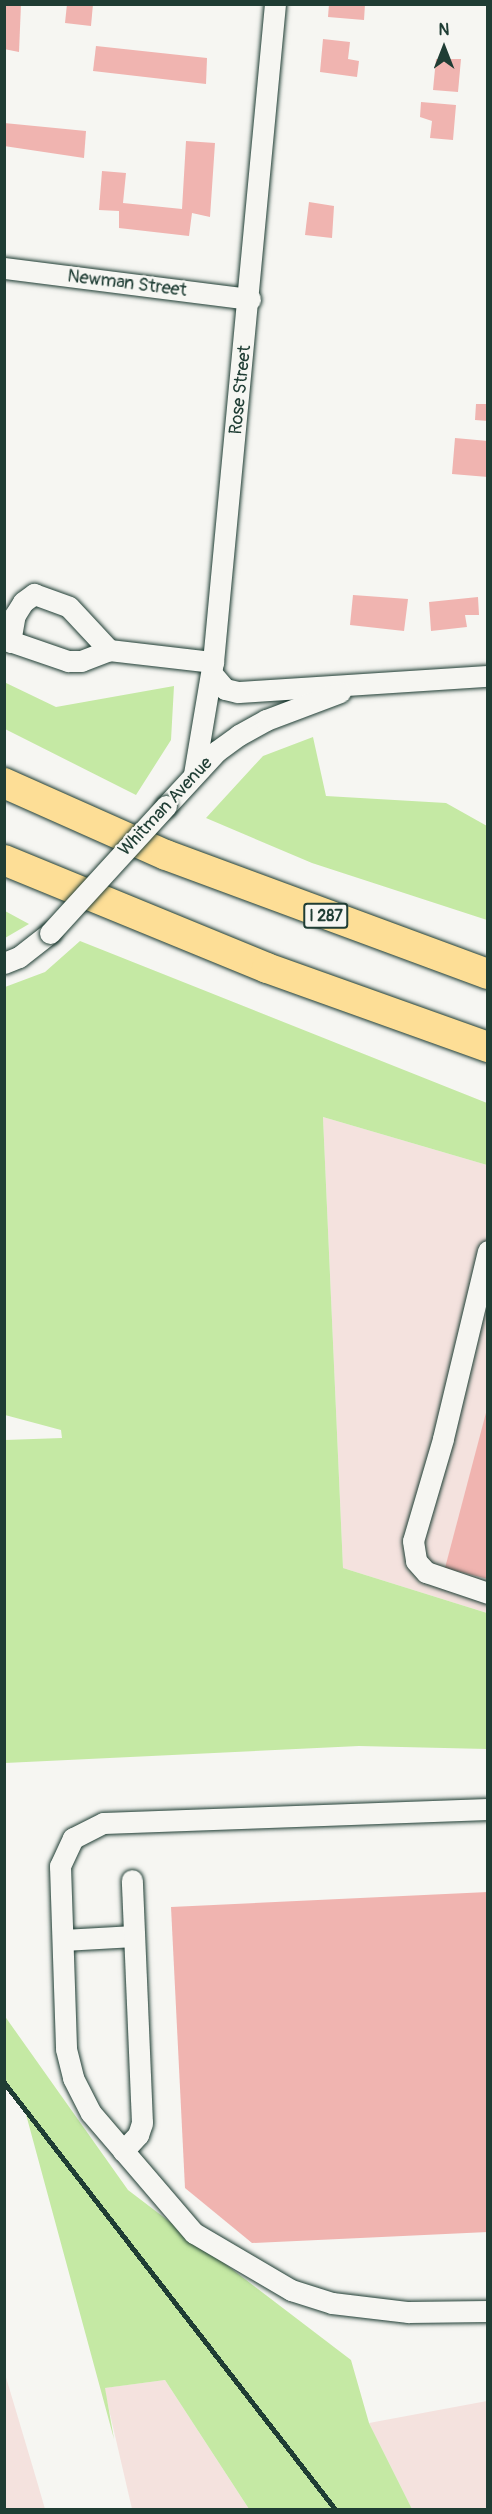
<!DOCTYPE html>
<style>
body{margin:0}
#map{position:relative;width:492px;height:2514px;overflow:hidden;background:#f6f6f2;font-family:Pangolin,sans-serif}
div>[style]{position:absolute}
.built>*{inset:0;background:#f4e2de}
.green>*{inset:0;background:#c5e9a4}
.building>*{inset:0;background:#f0b4b0}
.roads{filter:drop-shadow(0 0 2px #1f3d34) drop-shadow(0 0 2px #1f3d34)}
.minor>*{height:21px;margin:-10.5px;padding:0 10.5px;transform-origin:10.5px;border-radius:10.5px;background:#f6f6f2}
.highway>*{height:30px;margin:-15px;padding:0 15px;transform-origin:15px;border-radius:15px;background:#fdde96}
.rail>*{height:4.5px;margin:-2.25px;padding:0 2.25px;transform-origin:2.25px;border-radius:2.25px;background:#1f3d34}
.bridges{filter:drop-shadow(0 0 2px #1f3d34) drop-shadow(0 0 2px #1f3d34)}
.minor-bridge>*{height:21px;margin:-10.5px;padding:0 10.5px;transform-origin:10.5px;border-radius:10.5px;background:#f6f6f2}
span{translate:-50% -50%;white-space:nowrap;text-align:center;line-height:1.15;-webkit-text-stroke:4.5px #f6f6f2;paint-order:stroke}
.shield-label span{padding:2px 4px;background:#f6f6f2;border:2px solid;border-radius:4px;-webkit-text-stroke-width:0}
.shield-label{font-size:16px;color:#1f3d34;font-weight:700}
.street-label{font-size:18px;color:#1f3d34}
.frame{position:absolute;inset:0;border:6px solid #1f3d34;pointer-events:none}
.north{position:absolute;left:414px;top:18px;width:60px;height:60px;-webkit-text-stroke:4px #f6f6f2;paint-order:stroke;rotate:0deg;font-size:16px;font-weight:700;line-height:24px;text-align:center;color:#1f3d34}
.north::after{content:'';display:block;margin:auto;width:21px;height:27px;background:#1f3d34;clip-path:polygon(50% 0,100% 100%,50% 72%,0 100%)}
</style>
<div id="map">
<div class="built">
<div style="clip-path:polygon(323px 1117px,487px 1165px,487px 1613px,343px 1568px)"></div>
<div style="clip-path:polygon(5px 2374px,36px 2478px,45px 2509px,5px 2509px)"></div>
<div style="clip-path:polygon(165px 2380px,249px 2509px,132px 2509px,104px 2388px)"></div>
<div style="clip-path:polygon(487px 2401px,487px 2509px,412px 2509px,369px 2423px)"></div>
</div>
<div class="green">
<div style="clip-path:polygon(4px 682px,56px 707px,174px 686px,171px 740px,136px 795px,5px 729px)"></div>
<div style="clip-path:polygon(313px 737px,326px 796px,446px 803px,487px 826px,487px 920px,312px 863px,206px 818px,263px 756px)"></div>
<div style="clip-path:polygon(5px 911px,29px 924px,5px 938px)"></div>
<div style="clip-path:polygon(80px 941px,487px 1103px,487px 1165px,323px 1117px,343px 1568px,487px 1613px,487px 1749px,359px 1746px,5px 1763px,5px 1440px,62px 1438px,61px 1430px,5px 1415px,5px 987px,45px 972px)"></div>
<div style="clip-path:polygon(4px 2015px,128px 2190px,351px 2360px,369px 2423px,412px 2509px,249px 2509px,165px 2380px,105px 2388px,114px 2439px,24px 2107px,5px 2085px)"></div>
</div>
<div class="building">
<div style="clip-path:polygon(4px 4px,21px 4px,19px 52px,4px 49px)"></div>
<div style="clip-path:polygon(67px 4px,93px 4px,91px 26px,65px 23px)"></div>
<div style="clip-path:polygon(329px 4px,365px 4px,364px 20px,328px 17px)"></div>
<div style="clip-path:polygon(323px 39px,350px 42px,348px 59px,359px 61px,357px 77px,320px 72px)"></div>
<div style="clip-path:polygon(96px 46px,207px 58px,206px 84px,93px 71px)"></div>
<div style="clip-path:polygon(436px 59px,461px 59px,458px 92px,433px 90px)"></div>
<div style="clip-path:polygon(421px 102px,456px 105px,453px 140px,430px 138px,432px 121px,420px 117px)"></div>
<div style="clip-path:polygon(4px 123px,86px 131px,84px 158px,4px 146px)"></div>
<div style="clip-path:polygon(186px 141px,215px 143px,210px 217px,192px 213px,189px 236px,119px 228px,119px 211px,99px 210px,102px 171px,126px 173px,123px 203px,182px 209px)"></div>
<div style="clip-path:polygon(309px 202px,334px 206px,332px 238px,305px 235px)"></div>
<div style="clip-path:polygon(476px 404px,488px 404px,488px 421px,475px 420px)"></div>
<div style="clip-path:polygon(455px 438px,488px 441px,488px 477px,452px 474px)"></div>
<div style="clip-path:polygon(353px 595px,408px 599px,404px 631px,350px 625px)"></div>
<div style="clip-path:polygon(478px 597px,479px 615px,465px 615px,467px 627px,431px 631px,429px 602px)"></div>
<div style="clip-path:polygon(487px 1409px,488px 1409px,488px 1579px,445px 1568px)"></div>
<div style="clip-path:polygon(488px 1892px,488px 2232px,252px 2243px,185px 2188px,171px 1907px)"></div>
</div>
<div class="roads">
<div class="minor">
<div style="left:4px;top:268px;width:248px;rotate:7.2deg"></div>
<div style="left:4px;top:639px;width:68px;rotate:19deg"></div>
<div style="left:68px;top:661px;width:13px"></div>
<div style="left:81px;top:661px;width:30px;rotate:-21deg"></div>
<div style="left:109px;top:650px;width:105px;rotate:6.6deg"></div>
<div style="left:10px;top:642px;width:27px;rotate:-80deg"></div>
<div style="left:15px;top:615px;width:15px;rotate:-58deg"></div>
<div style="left:23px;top:602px;width:14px;rotate:-36deg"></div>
<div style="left:34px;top:594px;width:37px;rotate:20deg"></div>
<div style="left:69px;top:607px;width:59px;rotate:47.1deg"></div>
<div style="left:212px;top:674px;width:20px;rotate:49deg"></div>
<div style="left:225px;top:689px;width:13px;rotate:13deg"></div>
<div style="left:238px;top:692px;width:251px;rotate:-3.7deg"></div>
<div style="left:194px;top:774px;width:114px;rotate:-80.4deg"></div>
<div style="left:213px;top:662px;width:661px;rotate:-84.62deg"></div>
<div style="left:166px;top:806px;width:75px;rotate:-47.2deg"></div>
<div style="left:217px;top:751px;width:27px;rotate:-36deg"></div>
<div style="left:239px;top:735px;width:31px;rotate:-29deg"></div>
<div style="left:266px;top:720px;width:79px;rotate:-20.7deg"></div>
<div style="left:4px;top:963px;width:16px;rotate:-22deg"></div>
<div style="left:19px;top:957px;width:39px;rotate:-38deg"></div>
<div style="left:488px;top:1251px;width:193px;rotate:103.5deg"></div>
<div style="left:443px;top:1439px;width:106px;rotate:106.4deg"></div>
<div style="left:413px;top:1541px;width:20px;rotate:81deg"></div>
<div style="left:416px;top:1561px;width:15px;rotate:48deg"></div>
<div style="left:426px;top:1572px;width:65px;rotate:18.7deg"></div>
<div style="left:488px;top:1809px;width:385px;rotate:177.9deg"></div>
<div style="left:103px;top:1823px;width:34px;rotate:153deg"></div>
<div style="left:73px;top:1838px;width:31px;rotate:115deg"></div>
<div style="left:60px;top:1866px;width:183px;rotate:88.1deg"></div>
<div style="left:66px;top:2049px;width:30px;rotate:76deg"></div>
<div style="left:73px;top:2078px;width:39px;rotate:63deg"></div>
<div style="left:91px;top:2113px;width:158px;rotate:49.4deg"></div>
<div style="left:194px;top:2233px;width:113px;rotate:30.4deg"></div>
<div style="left:291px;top:2290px;width:43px;rotate:17.6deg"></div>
<div style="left:332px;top:2303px;width:77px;rotate:6.8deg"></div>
<div style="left:408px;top:2312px;width:80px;rotate:-0.7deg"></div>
<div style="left:63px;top:1940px;width:71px;rotate:-3.2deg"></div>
<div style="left:123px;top:2151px;width:22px;rotate:-47deg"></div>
<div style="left:138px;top:2135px;width:13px;rotate:-72deg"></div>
<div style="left:142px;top:2123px;width:243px;rotate:-92.4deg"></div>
</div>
<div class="highway">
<div style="left:4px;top:783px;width:177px;rotate:24deg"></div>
<div style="left:166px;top:855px;width:343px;rotate:20.3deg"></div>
<div style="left:4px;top:860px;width:284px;rotate:22.3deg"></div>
<div style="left:267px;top:968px;width:235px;rotate:19.7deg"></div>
</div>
</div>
<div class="rail">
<div style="left:4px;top:2082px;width:542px;rotate:52.2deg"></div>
</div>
<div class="bridges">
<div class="minor-bridge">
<div style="left:50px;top:933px;width:172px;rotate:-47.6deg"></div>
</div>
</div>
<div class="shield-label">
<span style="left:326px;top:916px">I 287</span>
</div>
<div class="street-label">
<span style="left:127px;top:284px;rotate:7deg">Newman Street</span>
<span style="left:241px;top:390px;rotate:-84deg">Rose Street</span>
<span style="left:166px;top:807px;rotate:-47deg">Whitman Avenue</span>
</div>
<div class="frame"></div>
<div class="north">N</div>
</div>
